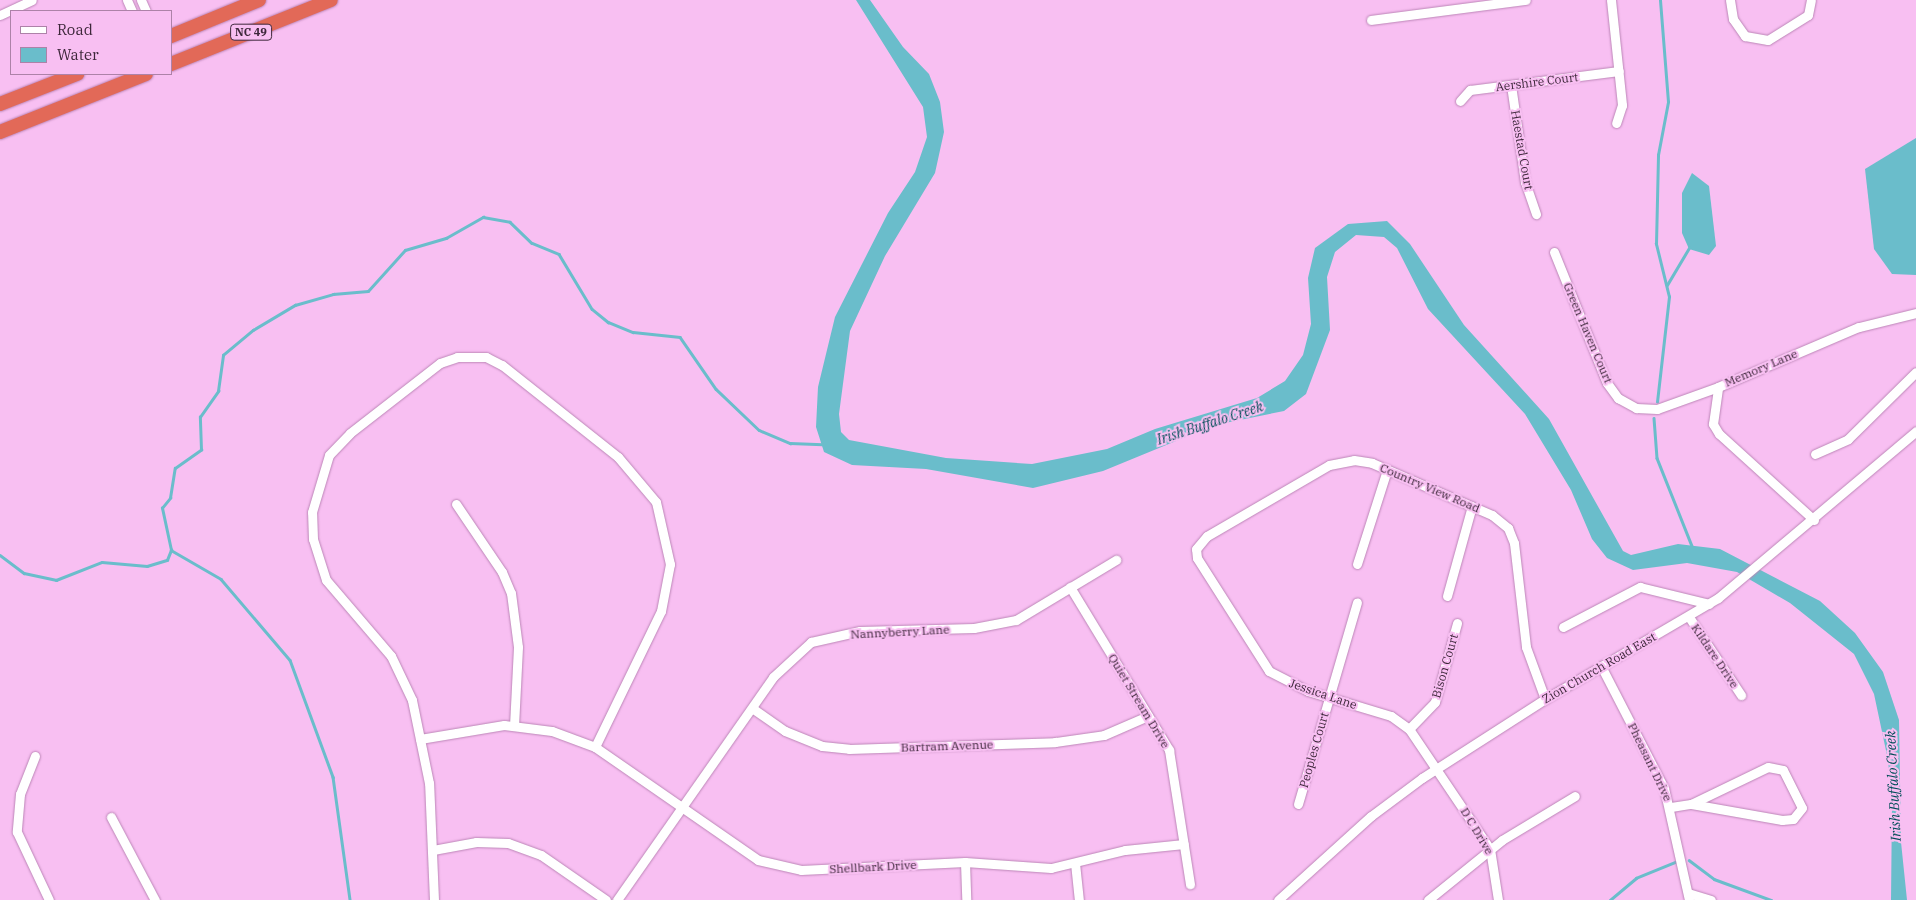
<!DOCTYPE html>
<style>
body{margin:0}
#map{position:relative;width:1916px;height:900px;overflow:hidden;background:#f8bff2;font-family:"IBM Plex Serif",serif}
div>[style]{position:absolute}
.water>*{inset:0;background:#6abdcb}
.stream>*{height:2.5px;margin:-1.25px;padding:0 1.25px;transform-origin:1.25px;border-radius:1.25px;background:#6abdcb}
.roads{filter:drop-shadow(0 0 1px #bc86b7) drop-shadow(0 0 1px #bc86b7)}
.minor>*{height:9px;margin:-4.5px;padding:0 4.5px;transform-origin:4.5px;border-radius:4.5px;background:#fff}
.highway>*{height:14px;margin:-7px;padding:0 7px;transform-origin:7px;border-radius:7px;background:#e26958}
span{translate:-50% -50%;white-space:nowrap;text-align:center;line-height:1.15;-webkit-text-stroke:4px #f8bff2;paint-order:stroke}
.shield-label span{padding:1px 4px;background:#f8bff2;border:1px solid;border-radius:4px;-webkit-text-stroke-width:0}
.shield-label{font-size:11px;color:#3d273a;font-weight:700}
.street-label{font-size:12px;color:#3d273a}
.water-label{font-size:14px;color:#004e58;font-style:italic}
.legend{position:absolute;left:10px;top:10px;width:162px;height:65px;box-sizing:border-box;background:#f8bff2;border:1px solid #ad82a8;margin:0;padding:6px 9px;list-style:none;font-size:15px;color:#3d273a}
.legend li{display:flex;align-items:center;gap:10px;height:25px}
.legend b{width:25px;border:1px solid #ad82a8}
</style>
<div id="map">
<div class="water">
<div style="clip-path:polygon(856px 0,870px 0,903px 47px,929px 74px,940px 102px,944px 132px,935px 173px,885px 256px,850px 331px,839px 414px,841px 432px,849px 440px,946px 458px,1032px 464px,1107px 449px,1155px 429px,1257px 398px,1285px 381px,1303px 355px,1311px 324px,1308px 278px,1315px 248px,1348px 224px,1387px 221px,1410px 244px,1464px 325px,1549px 419px,1623px 551px,1631px 555px,1678px 544px,1720px 549px,1820px 601px,1855px 633px,1883px 672px,1899px 720px,1901px 842px,1907px 900px,1891px 900px,1892px 802px,1888px 760px,1874px 694px,1854px 654px,1790px 603px,1737px 572px,1687px 563px,1633px 570px,1607px 558px,1592px 539px,1571px 490px,1525px 414px,1428px 309px,1397px 248px,1384px 237px,1356px 235px,1335px 252px,1327px 277px,1330px 330px,1306px 394px,1284px 411px,1215px 425px,1103px 471px,1033px 488px,926px 469px,852px 465px,824px 452px,816px 427px,818px 387px,835px 317px,888px 213px,915px 172px,927px 137px,923px 107px)"></div>
<div style="clip-path:polygon(1916px 138px,1916px 275px,1892px 274px,1874px 249px,1865px 169px)"></div>
<div style="clip-path:polygon(1692px 173px,1709px 186px,1716px 246px,1709px 255px,1689px 249px,1682px 233px,1682px 193px)"></div>
</div>
<div class="stream">
<div style="left:1667px;top:285px;width:43px;rotate:-59.3deg"></div>
<div style="left:1657px;top:402px;width:106px;rotate:-83.5deg"></div>
<div style="left:1669px;top:297px;width:55px;rotate:-103.8deg"></div>
<div style="left:1656px;top:244px;width:89px;rotate:-88.7deg"></div>
<div style="left:1658px;top:155px;width:54px;rotate:-79.3deg"></div>
<div style="left:1668px;top:102px;width:102px;rotate:-94.5deg"></div>
<div style="left:1654px;top:418px;width:40px;rotate:85.7deg"></div>
<div style="left:1657px;top:458px;width:95px;rotate:68.3deg"></div>
<div style="left:171px;top:550px;width:58px;rotate:30.1deg"></div>
<div style="left:221px;top:579px;width:106px;rotate:49.6deg"></div>
<div style="left:290px;top:660px;width:125px;rotate:69.8deg"></div>
<div style="left:333px;top:777px;width:124px;rotate:82.1deg"></div>
<div style="left:0;top:555px;width:30px;rotate:37deg"></div>
<div style="left:24px;top:573px;width:33px;rotate:12deg"></div>
<div style="left:56px;top:580px;width:49px;rotate:-21.4deg"></div>
<div style="left:102px;top:562px;width:45px;rotate:5.1deg"></div>
<div style="left:147px;top:566px;width:21px;rotate:-17deg"></div>
<div style="left:167px;top:560px;width:11px;rotate:-68deg"></div>
<div style="left:171px;top:550px;width:43px;rotate:-102.1deg"></div>
<div style="left:162px;top:508px;width:13px;rotate:-51deg"></div>
<div style="left:170px;top:498px;width:30px;rotate:-81deg"></div>
<div style="left:175px;top:468px;width:32px;rotate:-35deg"></div>
<div style="left:201px;top:450px;width:33px;rotate:-92deg"></div>
<div style="left:200px;top:417px;width:32px;rotate:-55deg"></div>
<div style="left:218px;top:391px;width:36px;rotate:-82deg"></div>
<div style="left:223px;top:355px;width:39px;rotate:-40deg"></div>
<div style="left:253px;top:330px;width:49px;rotate:-30.8deg"></div>
<div style="left:295px;top:305px;width:40px;rotate:-16deg"></div>
<div style="left:333px;top:294px;width:35px;rotate:-5deg"></div>
<div style="left:368px;top:291px;width:55px;rotate:-47.9deg"></div>
<div style="left:405px;top:250px;width:43px;rotate:-16.3deg"></div>
<div style="left:446px;top:238px;width:43px;rotate:-29.6deg"></div>
<div style="left:483px;top:217px;width:27px;rotate:10deg"></div>
<div style="left:510px;top:222px;width:30px;rotate:44deg"></div>
<div style="left:532px;top:243px;width:29px;rotate:22deg"></div>
<div style="left:559px;top:254px;width:64px;rotate:59deg"></div>
<div style="left:592px;top:309px;width:21px;rotate:39deg"></div>
<div style="left:608px;top:322px;width:27px;rotate:22deg"></div>
<div style="left:633px;top:332px;width:47px;rotate:6.1deg"></div>
<div style="left:680px;top:337px;width:63px;rotate:55.3deg"></div>
<div style="left:716px;top:389px;width:59px;rotate:43.6deg"></div>
<div style="left:759px;top:430px;width:34px;rotate:23deg"></div>
<div style="left:790px;top:443px;width:32px;rotate:2deg"></div>
<div style="left:1689px;top:860px;width:31px;rotate:37deg"></div>
<div style="left:1714px;top:879px;width:61px;rotate:20.2deg"></div>
<div style="left:1610px;top:900px;width:34px;rotate:-40deg"></div>
<div style="left:1636px;top:878px;width:42px;rotate:-22.3deg"></div>
</div>
<div class="roads">
<div class="minor">
<div style="left:127px;top:0;width:12px;rotate:66deg"></div>
<div style="left:141px;top:0;width:12px;rotate:66deg"></div>
<div style="left:1611px;top:0;width:106px;rotate:84deg"></div>
<div style="left:1622px;top:105px;width:19px;rotate:108deg"></div>
<div style="left:1730px;top:0;width:19px;rotate:81deg"></div>
<div style="left:1733px;top:19px;width:21px;rotate:55deg"></div>
<div style="left:1745px;top:36px;width:23px;rotate:10deg"></div>
<div style="left:1768px;top:40px;width:47px;rotate:-32deg"></div>
<div style="left:1808px;top:15px;width:15px;rotate:-79deg"></div>
<div style="left:0;top:15px;width:35px;rotate:-25deg"></div>
<div style="left:1371px;top:20px;width:156px;rotate:-7.4deg"></div>
<div style="left:1511px;top:85px;width:98px;rotate:81.8deg"></div>
<div style="left:1525px;top:182px;width:34px;rotate:71deg"></div>
<div style="left:1460px;top:101px;width:15px;rotate:-48deg"></div>
<div style="left:1470px;top:90px;width:150px;rotate:-7.3deg"></div>
<div style="left:1554px;top:252px;width:141px;rotate:68deg"></div>
<div style="left:1607px;top:383px;width:19px;rotate:54deg"></div>
<div style="left:1618px;top:398px;width:21px;rotate:29deg"></div>
<div style="left:1636px;top:408px;width:21px;rotate:3deg"></div>
<div style="left:1657px;top:409px;width:65px;rotate:-19.8deg"></div>
<div style="left:1815px;top:454px;width:36px;rotate:-24deg"></div>
<div style="left:1848px;top:439px;width:95px;rotate:-44.6deg"></div>
<div style="left:456px;top:504px;width:82px;rotate:55.9deg"></div>
<div style="left:502px;top:572px;width:23px;rotate:67deg"></div>
<div style="left:511px;top:593px;width:54px;rotate:82.6deg"></div>
<div style="left:518px;top:647px;width:78px;rotate:92.9deg"></div>
<div style="left:1814px;top:520px;width:128px;rotate:-137.8deg"></div>
<div style="left:1719px;top:434px;width:12px;rotate:-121deg"></div>
<div style="left:1713px;top:424px;width:37px;rotate:-82deg"></div>
<div style="left:1718px;top:387px;width:153px;rotate:-23.1deg"></div>
<div style="left:1859px;top:327px;width:59px;rotate:-13.8deg"></div>
<div style="left:1357px;top:564px;width:99px;rotate:-72.3deg"></div>
<div style="left:1070px;top:587px;width:191px;rotate:58.7deg"></div>
<div style="left:1169px;top:750px;width:136px;rotate:81.1deg"></div>
<div style="left:1447px;top:596px;width:93px;rotate:-74.5deg"></div>
<div style="left:1689px;top:617px;width:94px;rotate:56.3deg"></div>
<div style="left:1563px;top:627px;width:87px;rotate:-27.5deg"></div>
<div style="left:1640px;top:587px;width:71px;rotate:13.8deg"></div>
<div style="left:1601px;top:666px;width:137px;rotate:62.7deg"></div>
<div style="left:1664px;top:788px;width:115px;rotate:77.4deg"></div>
<div style="left:752px;top:708px;width:40px;rotate:34.9deg"></div>
<div style="left:785px;top:731px;width:40px;rotate:22deg"></div>
<div style="left:822px;top:746px;width:27px;rotate:6deg"></div>
<div style="left:849px;top:749px;width:206px;rotate:-1.9deg"></div>
<div style="left:1055px;top:742px;width:49px;rotate:-8.1deg"></div>
<div style="left:1104px;top:735px;width:48px;rotate:-23.4deg"></div>
<div style="left:1409px;top:729px;width:37px;rotate:-46deg"></div>
<div style="left:1435px;top:702px;width:82px;rotate:-74.4deg"></div>
<div style="left:420px;top:739px;width:85px;rotate:-9.5deg"></div>
<div style="left:504px;top:725px;width:48px;rotate:7.1deg"></div>
<div style="left:552px;top:731px;width:46px;rotate:20.4deg"></div>
<div style="left:595px;top:747px;width:198px;rotate:34.7deg"></div>
<div style="left:758px;top:860px;width:44px;rotate:13.1deg"></div>
<div style="left:801px;top:870px;width:164px;rotate:-2.8deg"></div>
<div style="left:965px;top:862px;width:86px;rotate:4deg"></div>
<div style="left:1051px;top:868px;width:76px;rotate:-13.7deg"></div>
<div style="left:1125px;top:850px;width:59px;rotate:-5.8deg"></div>
<div style="left:35px;top:756px;width:41px;rotate:111.5deg"></div>
<div style="left:20px;top:794px;width:38px;rotate:95deg"></div>
<div style="left:17px;top:832px;width:75px;rotate:64.8deg"></div>
<div style="left:1298px;top:804px;width:210px;rotate:-73.7deg"></div>
<div style="left:1671px;top:807px;width:20px;rotate:-9deg"></div>
<div style="left:1691px;top:804px;width:85px;rotate:-25.7deg"></div>
<div style="left:1768px;top:767px;width:15px;rotate:11deg"></div>
<div style="left:1783px;top:770px;width:42px;rotate:63.4deg"></div>
<div style="left:1802px;top:808px;width:14px;rotate:129deg"></div>
<div style="left:1793px;top:819px;width:11px;rotate:175deg"></div>
<div style="left:1782px;top:820px;width:92px;rotate:-170deg"></div>
<div style="left:111px;top:817px;width:94px;rotate:62.1deg"></div>
<div style="left:433px;top:850px;width:44px;rotate:-10.5deg"></div>
<div style="left:476px;top:842px;width:32px;rotate:2deg"></div>
<div style="left:508px;top:843px;width:35px;rotate:20deg"></div>
<div style="left:541px;top:855px;width:79px;rotate:34.7deg"></div>
<div style="left:965px;top:862px;width:38px;rotate:88deg"></div>
<div style="left:1075px;top:863px;width:37px;rotate:84deg"></div>
<div style="left:1688px;top:893px;width:24px;rotate:17deg"></div>
<div style="left:434px;top:900px;width:117px;rotate:-92.4deg"></div>
<div style="left:429px;top:783px;width:85px;rotate:-101.6deg"></div>
<div style="left:412px;top:700px;width:49px;rotate:-115.5deg"></div>
<div style="left:391px;top:656px;width:100px;rotate:-130.5deg"></div>
<div style="left:326px;top:580px;width:43px;rotate:-107.6deg"></div>
<div style="left:313px;top:539px;width:27px;rotate:-92deg"></div>
<div style="left:312px;top:512px;width:59px;rotate:-73.4deg"></div>
<div style="left:329px;top:455px;width:30px;rotate:-46deg"></div>
<div style="left:350px;top:433px;width:114px;rotate:-37.9deg"></div>
<div style="left:440px;top:363px;width:18px;rotate:-19deg"></div>
<div style="left:457px;top:357px;width:29px"></div>
<div style="left:486px;top:357px;width:18px;rotate:27deg"></div>
<div style="left:502px;top:365px;width:148px;rotate:38.4deg"></div>
<div style="left:618px;top:457px;width:59px;rotate:49.8deg"></div>
<div style="left:656px;top:502px;width:64px;rotate:77.3deg"></div>
<div style="left:670px;top:564px;width:48px;rotate:100.8deg"></div>
<div style="left:661px;top:611px;width:151px;rotate:115.9deg"></div>
<div style="left:617px;top:900px;width:272px;rotate:-55deg"></div>
<div style="left:773px;top:677px;width:52px;rotate:-42.6deg"></div>
<div style="left:811px;top:642px;width:50px;rotate:-12.7deg"></div>
<div style="left:860px;top:631px;width:114px;rotate:-1.5deg"></div>
<div style="left:974px;top:628px;width:43px;rotate:-10.8deg"></div>
<div style="left:1016px;top:620px;width:117px;rotate:-31deg"></div>
<div style="left:1278px;top:900px;width:125px;rotate:-42.1deg"></div>
<div style="left:1371px;top:816px;width:64px;rotate:-36.7deg"></div>
<div style="left:1422px;top:778px;width:146px;rotate:-32.7deg"></div>
<div style="left:1545px;top:699px;width:200px;rotate:-30.3deg"></div>
<div style="left:1718px;top:598px;width:259px;rotate:-40.1deg"></div>
<div style="left:1428px;top:900px;width:95px;rotate:-39deg"></div>
<div style="left:1502px;top:840px;width:85px;rotate:-31.1deg"></div>
<div style="left:1498px;top:900px;width:52px;rotate:-98.9deg"></div>
<div style="left:1490px;top:849px;width:145px;rotate:-124deg"></div>
<div style="left:1409px;top:729px;width:22px;rotate:-144deg"></div>
<div style="left:1391px;top:716px;width:87px;rotate:-163.2deg"></div>
<div style="left:1308px;top:691px;width:44px;rotate:-152.9deg"></div>
<div style="left:1269px;top:671px;width:134px;rotate:-122.5deg"></div>
<div style="left:1197px;top:558px;width:9px;rotate:-96deg"></div>
<div style="left:1196px;top:549px;width:17px;rotate:-50deg"></div>
<div style="left:1207px;top:536px;width:141px;rotate:-30.2deg"></div>
<div style="left:1329px;top:465px;width:25px;rotate:-11deg"></div>
<div style="left:1354px;top:460px;width:18px;rotate:9deg"></div>
<div style="left:1372px;top:463px;width:131px;rotate:23.4deg"></div>
<div style="left:1492px;top:515px;width:21px;rotate:39deg"></div>
<div style="left:1508px;top:528px;width:16px;rotate:68deg"></div>
<div style="left:1514px;top:543px;width:105px;rotate:83.4deg"></div>
<div style="left:1526px;top:647px;width:55px;rotate:69.9deg"></div>
</div>
<div class="highway">
<div style="left:171px;top:36px;width:95px;rotate:-22.2deg"></div>
<div style="left:171px;top:64px;width:172px;rotate:-21.8deg"></div>
<div style="left:0;top:104px;width:83px;rotate:-21.3deg"></div>
<div style="left:0;top:132px;width:157px;rotate:-21.7deg"></div>
</div>
</div>
<div class="shield-label">
<span style="left:251px;top:32px">NC 49</span>
</div>
<div class="street-label">
<span style="left:1537px;top:82px;rotate:-7deg">Aershire Court</span>
<span style="left:1522px;top:150px;rotate:80deg">Haestad Court</span>
<span style="left:1588px;top:333px;rotate:67deg">Green Haven Court</span>
<span style="left:1761px;top:368px;rotate:-23deg">Memory Lane</span>
<span style="left:1430px;top:488px;rotate:23deg">Country View Road</span>
<span style="left:900px;top:632px;rotate:-3deg">Nannyberry Lane</span>
<span style="left:1715px;top:656px;rotate:56deg">Kildare Drive</span>
<span style="left:1445px;top:666px;rotate:-74deg">Bison Court</span>
<span style="left:1599px;top:668px;rotate:-30deg">Zion Church Road East</span>
<span style="left:1323px;top:694px;rotate:19deg">Jessica Lane</span>
<span style="left:1139px;top:701px;rotate:59deg">Quiet Stream Drive</span>
<span style="left:947px;top:746px;rotate:-2deg">Bartram Avenue</span>
<span style="left:1314px;top:750px;rotate:-74deg">Peoples Court</span>
<span style="left:1650px;top:762px;rotate:64deg">Pheasant Drive</span>
<span style="left:1477px;top:831px;rotate:59deg">D C Drive</span>
<span style="left:873px;top:867px;rotate:-3deg">Shellbark Drive</span>
</div>
<div class="water-label">
<span style="left:1210px;top:423px;rotate:-18deg">Irish Buffalo Creek</span>
<span style="left:1893px;top:786px;rotate:-93deg">Irish Buffalo Creek</span>
</div>
<ul class="legend">
<li><b style="height:6px;background:#fff"></b>Road</li>
<li><b style="height:14px;background:#6abdcb"></b>Water</li>
</ul>
</div>
